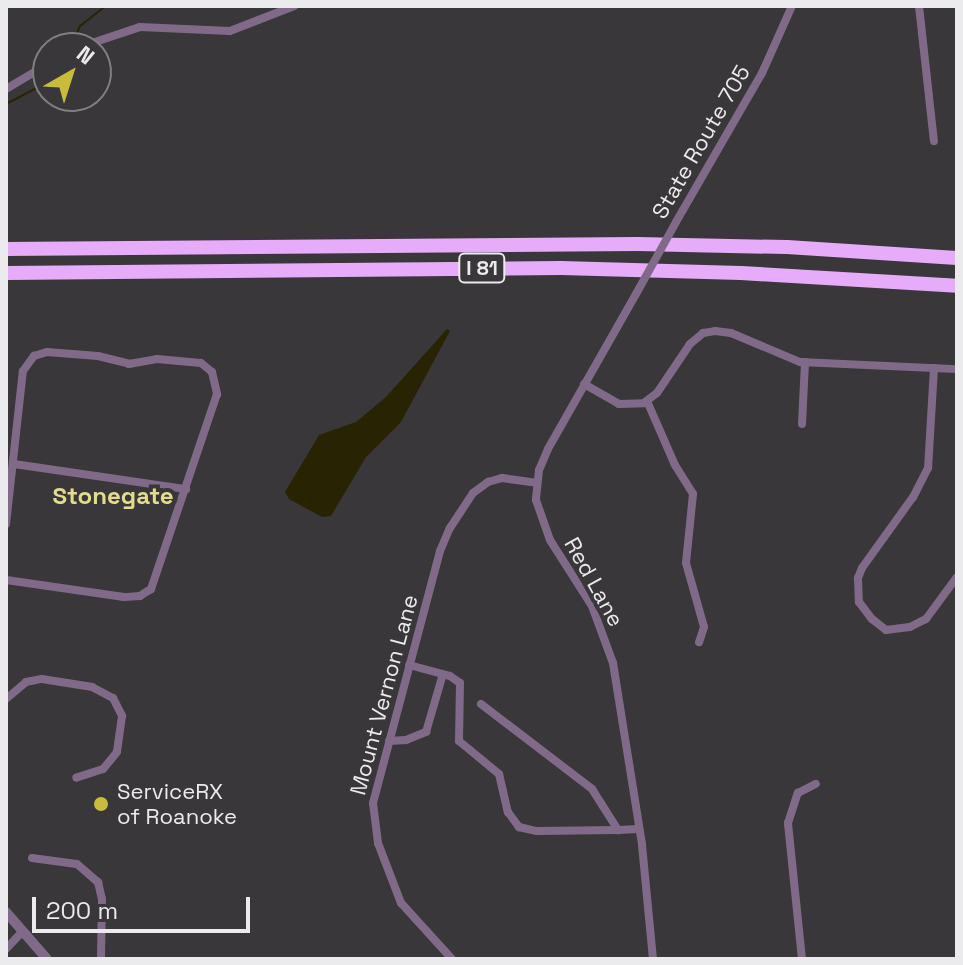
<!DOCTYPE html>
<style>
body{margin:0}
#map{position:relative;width:963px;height:965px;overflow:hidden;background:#39373a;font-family:"Space Grotesk",sans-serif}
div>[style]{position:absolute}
.water>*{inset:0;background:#282403}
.stream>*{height:2px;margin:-1px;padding:0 1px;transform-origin:1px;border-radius:1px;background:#282403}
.minor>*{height:8px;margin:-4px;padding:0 4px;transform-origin:4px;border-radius:4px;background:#816a89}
.tertiary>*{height:10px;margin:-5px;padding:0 5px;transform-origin:5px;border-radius:5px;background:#816a89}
.motorway>*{height:14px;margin:-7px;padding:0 7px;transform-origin:7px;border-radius:7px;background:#e6acfa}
.minor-bridge>*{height:8px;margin:-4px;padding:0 4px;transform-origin:4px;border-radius:4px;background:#816a89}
.dots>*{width:22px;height:22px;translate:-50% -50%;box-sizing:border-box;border:4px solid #39373a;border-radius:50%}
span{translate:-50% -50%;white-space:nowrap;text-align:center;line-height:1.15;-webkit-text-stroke:8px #39373a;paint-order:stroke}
.shield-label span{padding:2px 6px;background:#39373a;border:2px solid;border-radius:6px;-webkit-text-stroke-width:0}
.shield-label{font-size:20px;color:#ebeaec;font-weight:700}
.street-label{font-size:22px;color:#ebeaec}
.poi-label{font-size:22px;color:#ebeaec}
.left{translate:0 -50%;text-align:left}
.neighbourhood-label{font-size:24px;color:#e4dc8d;font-weight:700}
.frame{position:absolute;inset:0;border:8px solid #ebeaec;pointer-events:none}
.north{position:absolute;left:32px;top:32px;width:80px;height:80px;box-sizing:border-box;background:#39373a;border:2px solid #807f81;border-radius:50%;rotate:39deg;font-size:22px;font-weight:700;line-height:32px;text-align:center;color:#ebeaec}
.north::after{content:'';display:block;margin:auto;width:28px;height:36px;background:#c9bb3b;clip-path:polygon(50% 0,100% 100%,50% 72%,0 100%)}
.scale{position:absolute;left:32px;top:897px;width:218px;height:36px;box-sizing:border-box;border:4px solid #ebeaec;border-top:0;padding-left:10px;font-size:24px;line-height:28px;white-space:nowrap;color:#ebeaec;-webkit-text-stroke:6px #39373a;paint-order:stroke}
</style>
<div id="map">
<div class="water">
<div style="clip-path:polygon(447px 329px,450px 331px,401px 422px,366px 457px,331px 516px,322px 517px,289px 499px,285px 492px,319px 435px,356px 422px,386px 397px)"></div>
</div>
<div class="stream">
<div style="left:72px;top:44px;width:20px;rotate:-66deg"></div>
<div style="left:80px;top:26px;width:33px;rotate:-38deg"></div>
<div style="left:6px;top:104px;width:47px;rotate:-27.6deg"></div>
</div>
<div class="minor">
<div style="left:919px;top:6px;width:136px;rotate:83.7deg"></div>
<div style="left:77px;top:48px;width:66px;rotate:-18.4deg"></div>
<div style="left:140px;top:27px;width:90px;rotate:2.5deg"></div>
<div style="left:230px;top:31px;width:69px;rotate:-21.3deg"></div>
<div style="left:6px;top:89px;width:49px;rotate:-30.8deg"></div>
<div style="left:676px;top:222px;width:172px;rotate:-60deg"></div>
<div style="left:762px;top:73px;width:73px;rotate:-65.9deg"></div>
<div style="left:636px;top:294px;width:178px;rotate:119.6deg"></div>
<div style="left:548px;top:449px;width:23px;rotate:113deg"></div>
<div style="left:539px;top:470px;width:30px;rotate:96deg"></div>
<div style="left:536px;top:500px;width:42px;rotate:70.7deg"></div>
<div style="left:550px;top:540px;width:78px;rotate:57.5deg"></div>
<div style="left:592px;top:606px;width:61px;rotate:69.8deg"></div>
<div style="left:613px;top:663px;width:184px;rotate:80.9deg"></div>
<div style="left:642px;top:845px;width:115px;rotate:84.5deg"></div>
<div style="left:934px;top:368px;width:100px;rotate:93.4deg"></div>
<div style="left:928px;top:468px;width:33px;rotate:117deg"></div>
<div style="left:913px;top:497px;width:87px;rotate:125.7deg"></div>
<div style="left:862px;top:568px;width:11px;rotate:112deg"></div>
<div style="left:858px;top:578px;width:24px;rotate:88deg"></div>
<div style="left:859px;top:602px;width:21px;rotate:53deg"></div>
<div style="left:872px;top:619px;width:18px;rotate:38deg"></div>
<div style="left:886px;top:630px;width:24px;rotate:-7deg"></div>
<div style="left:910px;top:627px;width:18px;rotate:-27deg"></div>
<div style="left:926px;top:619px;width:52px;rotate:-53.6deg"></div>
<div style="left:584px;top:384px;width:40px;rotate:29.7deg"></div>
<div style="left:619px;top:404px;width:25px;rotate:-2deg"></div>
<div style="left:644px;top:403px;width:16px;rotate:-38deg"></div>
<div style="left:657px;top:393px;width:59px;rotate:-56deg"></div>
<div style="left:690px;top:344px;width:17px;rotate:-40deg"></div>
<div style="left:703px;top:333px;width:12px;rotate:-9deg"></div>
<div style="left:715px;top:331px;width:16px;rotate:7deg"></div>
<div style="left:731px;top:333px;width:75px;rotate:22.8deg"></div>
<div style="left:800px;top:362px;width:157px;rotate:2.6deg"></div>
<div style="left:647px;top:401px;width:70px;rotate:66.4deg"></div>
<div style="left:675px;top:465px;width:34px;rotate:58deg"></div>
<div style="left:693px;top:494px;width:69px;rotate:95.8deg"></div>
<div style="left:686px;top:563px;width:66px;rotate:74.3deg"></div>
<div style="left:704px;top:627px;width:16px;rotate:108deg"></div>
<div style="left:802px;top:424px;width:62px;rotate:-87.2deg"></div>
<div style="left:14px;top:464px;width:174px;rotate:8.3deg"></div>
<div style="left:6px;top:524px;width:154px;rotate:-83.7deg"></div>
<div style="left:23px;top:371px;width:19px;rotate:-54deg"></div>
<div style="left:34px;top:356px;width:14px;rotate:-17deg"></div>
<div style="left:47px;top:352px;width:51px;rotate:4.5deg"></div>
<div style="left:98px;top:356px;width:32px;rotate:14deg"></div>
<div style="left:129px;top:364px;width:28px;rotate:-10deg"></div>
<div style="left:157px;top:359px;width:44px;rotate:5.2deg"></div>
<div style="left:201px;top:363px;width:14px;rotate:39deg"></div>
<div style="left:212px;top:372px;width:23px;rotate:77deg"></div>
<div style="left:217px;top:394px;width:206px;rotate:108.7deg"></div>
<div style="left:151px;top:589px;width:13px;rotate:148deg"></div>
<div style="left:140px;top:596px;width:16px;rotate:176deg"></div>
<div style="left:124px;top:597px;width:119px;rotate:-171.8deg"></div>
<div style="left:409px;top:665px;width:42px;rotate:15deg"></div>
<div style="left:450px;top:676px;width:12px;rotate:35deg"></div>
<div style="left:460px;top:683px;width:58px;rotate:91deg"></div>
<div style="left:459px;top:741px;width:52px;rotate:39.5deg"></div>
<div style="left:499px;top:774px;width:39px;rotate:77deg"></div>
<div style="left:508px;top:812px;width:19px;rotate:54deg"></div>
<div style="left:519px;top:827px;width:18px;rotate:13deg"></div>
<div style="left:537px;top:831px;width:81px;rotate:-0.7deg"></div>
<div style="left:6px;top:699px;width:26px;rotate:-40deg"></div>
<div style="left:26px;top:682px;width:16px;rotate:-11deg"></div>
<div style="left:42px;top:679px;width:51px;rotate:9.1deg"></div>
<div style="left:92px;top:687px;width:24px;rotate:28deg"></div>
<div style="left:113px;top:698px;width:20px;rotate:63deg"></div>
<div style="left:122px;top:716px;width:36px;rotate:98deg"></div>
<div style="left:117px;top:752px;width:22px;rotate:129deg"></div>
<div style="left:103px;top:769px;width:28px;rotate:162deg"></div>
<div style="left:481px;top:704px;width:140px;rotate:37.4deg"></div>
<div style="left:592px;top:789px;width:49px;rotate:57.6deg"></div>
<div style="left:618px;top:830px;width:21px;rotate:-3deg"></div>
<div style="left:389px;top:741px;width:17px;rotate:-3deg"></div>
<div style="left:406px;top:740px;width:22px;rotate:-22deg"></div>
<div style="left:426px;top:732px;width:60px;rotate:-73.7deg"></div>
<div style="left:32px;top:858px;width:45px;rotate:7.6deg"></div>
<div style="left:77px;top:864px;width:28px;rotate:41deg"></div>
<div style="left:98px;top:882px;width:17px;rotate:77deg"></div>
<div style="left:102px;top:899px;width:60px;rotate:91deg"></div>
<div style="left:6px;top:949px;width:23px;rotate:-47deg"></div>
<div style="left:452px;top:959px;width:76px;rotate:-132.3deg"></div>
<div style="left:401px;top:903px;width:64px;rotate:-111deg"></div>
<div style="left:378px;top:843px;width:40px;rotate:-97.1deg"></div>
<div style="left:373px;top:803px;width:261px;rotate:-75.1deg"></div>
<div style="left:440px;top:551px;width:25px;rotate:-67deg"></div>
<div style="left:450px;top:528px;width:42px;rotate:-56.7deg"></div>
<div style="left:473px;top:493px;width:19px;rotate:-36deg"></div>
<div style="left:488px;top:482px;width:15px;rotate:-16deg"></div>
<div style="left:502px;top:478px;width:35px;rotate:8deg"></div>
<div style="left:802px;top:959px;width:137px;rotate:-95.9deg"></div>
<div style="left:788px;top:823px;width:32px;rotate:-72deg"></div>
<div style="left:798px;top:793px;width:20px;rotate:-27deg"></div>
</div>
<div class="tertiary">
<div style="left:6px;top:912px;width:62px;rotate:48.9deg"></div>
</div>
<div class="motorway">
<div style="left:6px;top:249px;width:632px;rotate:-0.45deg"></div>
<div style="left:638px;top:244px;width:149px;rotate:1.2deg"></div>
<div style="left:787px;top:247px;width:170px;rotate:3.7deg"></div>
<div style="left:6px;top:273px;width:555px;rotate:-0.52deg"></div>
<div style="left:561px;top:268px;width:180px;rotate:1.6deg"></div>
<div style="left:741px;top:273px;width:216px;rotate:3.4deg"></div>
</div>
<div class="minor-bridge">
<div style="left:636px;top:294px;width:82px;rotate:-60.9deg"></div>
</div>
<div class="dots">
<div style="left:101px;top:804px;background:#c9bb3b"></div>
</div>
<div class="shield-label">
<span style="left:482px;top:268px">I 81</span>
</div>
<div class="street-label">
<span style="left:701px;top:142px;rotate:-60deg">State Route 705</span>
<span style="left:594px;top:582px;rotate:61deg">Red Lane</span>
<span style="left:384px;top:695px;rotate:-75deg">Mount Vernon Lane</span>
</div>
<div class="poi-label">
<span class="left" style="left:117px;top:804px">ServiceRX<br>of Roanoke</span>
</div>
<div class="neighbourhood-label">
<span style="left:113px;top:496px">Stonegate</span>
</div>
<div class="frame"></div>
<div class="north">N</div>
<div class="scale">200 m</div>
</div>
